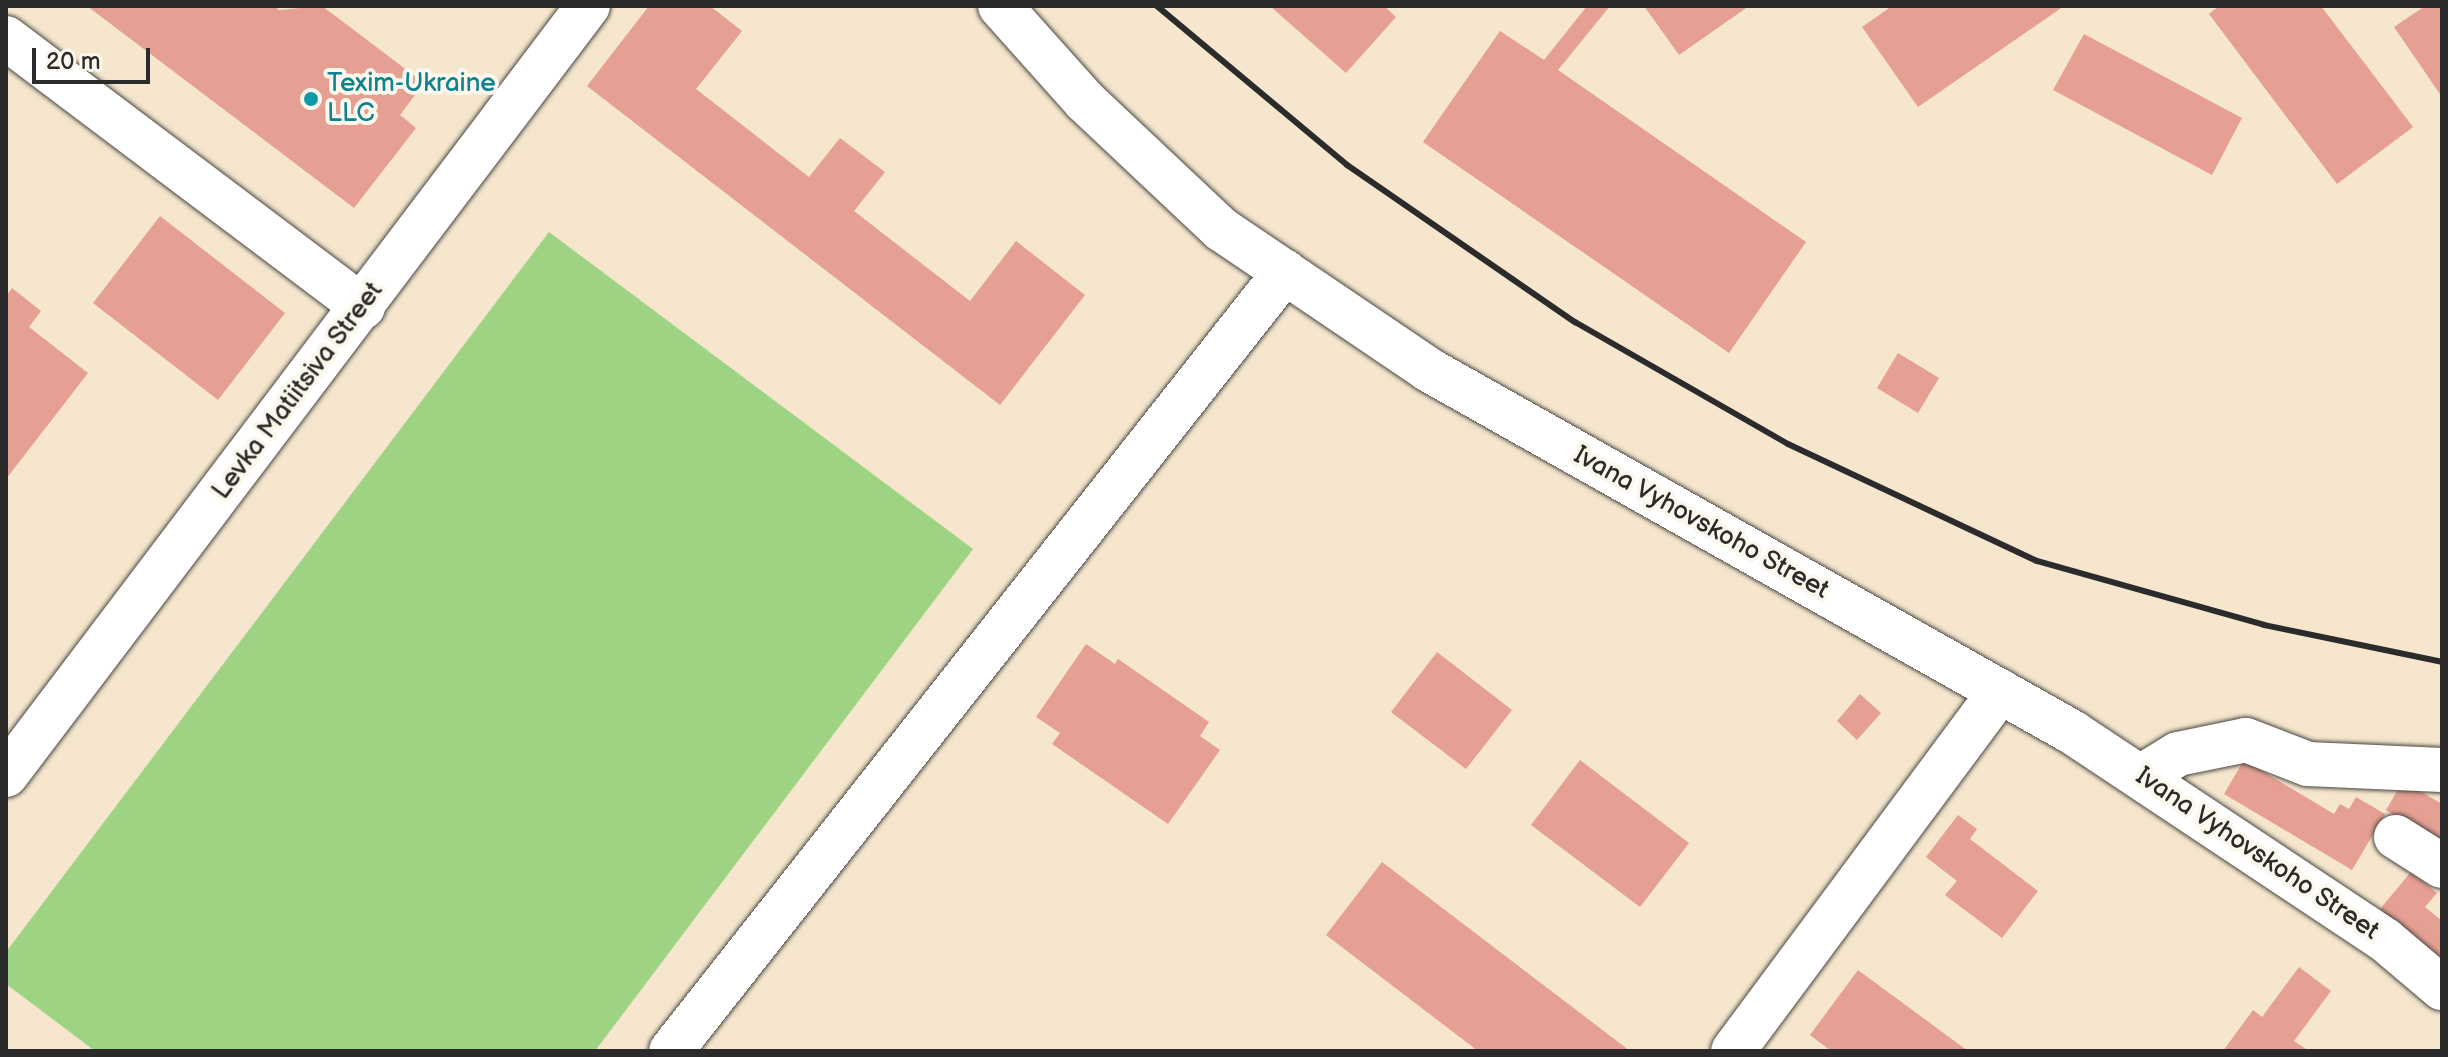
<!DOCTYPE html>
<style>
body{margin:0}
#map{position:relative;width:2448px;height:1057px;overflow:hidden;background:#f5e6cd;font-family:"Balsamiq Sans",sans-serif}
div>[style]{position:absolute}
.green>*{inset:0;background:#9ed384}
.building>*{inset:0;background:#e69f93}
.roads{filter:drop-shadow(0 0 2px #494743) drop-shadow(0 0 2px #494743)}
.minor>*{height:44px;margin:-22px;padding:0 22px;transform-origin:22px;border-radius:22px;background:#fff}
.rail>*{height:6px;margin:-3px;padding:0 3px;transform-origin:3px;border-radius:3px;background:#2b2b2b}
.dots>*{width:22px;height:22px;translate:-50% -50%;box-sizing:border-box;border:4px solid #fbf7ec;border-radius:50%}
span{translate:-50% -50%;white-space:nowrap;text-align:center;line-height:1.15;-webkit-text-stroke:8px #fbf7ec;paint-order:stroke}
.culture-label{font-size:26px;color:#0d838f}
.left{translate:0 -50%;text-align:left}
.street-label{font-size:26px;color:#2b2b2b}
.frame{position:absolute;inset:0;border:8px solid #2b2b2b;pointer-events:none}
.scale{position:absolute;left:32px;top:48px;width:118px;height:36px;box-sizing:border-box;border:4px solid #2b2b2b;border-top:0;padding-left:10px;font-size:24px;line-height:28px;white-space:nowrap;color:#2b2b2b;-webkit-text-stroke:6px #fbf7ec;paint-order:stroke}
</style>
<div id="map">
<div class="green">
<div style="clip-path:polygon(549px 232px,973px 549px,595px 1051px,95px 1051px,6px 984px,6px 952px)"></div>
</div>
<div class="building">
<div style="clip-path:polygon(87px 6px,274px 6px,279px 10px,322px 6px,424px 83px,400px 115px,416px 128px,354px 208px)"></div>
<div style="clip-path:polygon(649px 6px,710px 6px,742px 31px,696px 89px,809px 177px,840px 138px,885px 172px,854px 211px,970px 301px,1016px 241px,1085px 295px,1000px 405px,587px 86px)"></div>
<div style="clip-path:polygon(1270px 6px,1384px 6px,1396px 17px,1346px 73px)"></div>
<div style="clip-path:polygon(1587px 6px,1610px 6px,1558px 70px,1806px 242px,1729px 353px,1423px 142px,1500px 31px,1544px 60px)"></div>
<div style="clip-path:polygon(1644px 6px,1749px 6px,1679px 55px)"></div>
<div style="clip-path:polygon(1892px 6px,2064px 6px,1918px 107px,1862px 27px)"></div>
<div style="clip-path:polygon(2219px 6px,2321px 6px,2413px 127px,2337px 184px,2209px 14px)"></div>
<div style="clip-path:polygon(2425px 6px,2442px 6px,2442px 97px,2394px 27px)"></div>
<div style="clip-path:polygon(2084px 34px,2242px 118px,2212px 175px,2053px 90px)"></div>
<div style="clip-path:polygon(160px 216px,285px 313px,218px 400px,93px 303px)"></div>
<div style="clip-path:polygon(12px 288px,41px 311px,29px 327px,88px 373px,6px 479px,6px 296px)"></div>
<div style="clip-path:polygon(1898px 353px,1939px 378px,1918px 413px,1877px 388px)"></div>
<div style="clip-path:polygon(1086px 644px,1115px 664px,1118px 659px,1209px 722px,1200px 736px,1220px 750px,1168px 824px,1052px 744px,1060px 733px,1036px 717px)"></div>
<div style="clip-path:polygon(1437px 652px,1512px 710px,1466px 769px,1391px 712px)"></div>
<div style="clip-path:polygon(1860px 694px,1881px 713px,1857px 740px,1837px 721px)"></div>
<div style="clip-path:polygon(1580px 760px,1689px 843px,1640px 907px,1531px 825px)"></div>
<div style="clip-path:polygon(2244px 760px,2334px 814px,2340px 804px,2349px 809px,2356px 797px,2385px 814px,2352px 870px,2224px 794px)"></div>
<div style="clip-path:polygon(2403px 781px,2442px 804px,2442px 844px,2386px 810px)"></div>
<div style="clip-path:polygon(1958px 815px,1977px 829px,1970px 839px,2038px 891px,2002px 938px,1945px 895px,1957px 881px,1926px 857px)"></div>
<div style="clip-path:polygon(1382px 862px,1630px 1051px,1478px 1051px,1326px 935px)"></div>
<div style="clip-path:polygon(2411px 872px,2437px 893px,2425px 907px,2442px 921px,2442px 962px,2380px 909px)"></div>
<div style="clip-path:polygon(2299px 967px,2331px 991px,2294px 1041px,2309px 1051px,2223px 1051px,2253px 1010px,2262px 1017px)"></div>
<div style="clip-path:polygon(1858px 970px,1968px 1051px,1831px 1051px,1810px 1035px)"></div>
</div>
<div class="roads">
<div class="minor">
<div style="left:1000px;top:6px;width:127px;rotate:48.2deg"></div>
<div style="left:1085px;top:101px;width:187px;rotate:43.3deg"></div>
<div style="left:1221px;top:229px;width:251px;rotate:34.1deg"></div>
<div style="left:1429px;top:370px;width:738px;rotate:29.38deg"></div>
<div style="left:2072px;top:732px;width:376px;rotate:33.6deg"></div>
<div style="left:2385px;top:940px;width:75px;rotate:40.1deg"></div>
<div style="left:6px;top:38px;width:447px;rotate:37deg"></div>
<div style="left:6px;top:775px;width:964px;rotate:-52.88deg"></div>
<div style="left:2142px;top:776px;width:42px;rotate:-31.4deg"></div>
<div style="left:2178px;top:754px;width:69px;rotate:-11.6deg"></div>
<div style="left:2246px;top:740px;width:66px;rotate:21.2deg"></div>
<div style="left:2308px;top:764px;width:134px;rotate:2.6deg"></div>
<div style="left:2396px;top:837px;width:54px;rotate:32.2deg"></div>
<div style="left:671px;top:1051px;width:992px;rotate:-51.76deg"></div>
<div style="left:1733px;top:1051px;width:448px;rotate:-53.4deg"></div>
</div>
</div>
<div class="rail">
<div style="left:1157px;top:6px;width:248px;rotate:39.9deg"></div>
<div style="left:1347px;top:165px;width:277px;rotate:34.6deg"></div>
<div style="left:1575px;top:322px;width:245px;rotate:29.8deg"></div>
<div style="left:1788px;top:444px;width:275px;rotate:25.2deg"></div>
<div style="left:2037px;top:561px;width:236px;rotate:15.7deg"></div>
<div style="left:2264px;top:625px;width:182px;rotate:11.7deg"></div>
</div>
<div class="dots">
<div style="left:311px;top:99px;background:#0f9aa8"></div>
</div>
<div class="culture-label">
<span class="left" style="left:327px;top:99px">Texim-Ukraine<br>LLC</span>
</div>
<div class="street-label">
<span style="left:298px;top:391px;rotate:-53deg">Levka Matiitsiva Street</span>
<span style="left:1701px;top:523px;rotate:29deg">Ivana Vyhovskoho Street</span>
<span style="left:2257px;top:854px;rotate:34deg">Ivana Vyhovskoho Street</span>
</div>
<div class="frame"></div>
<div class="scale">20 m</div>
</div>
